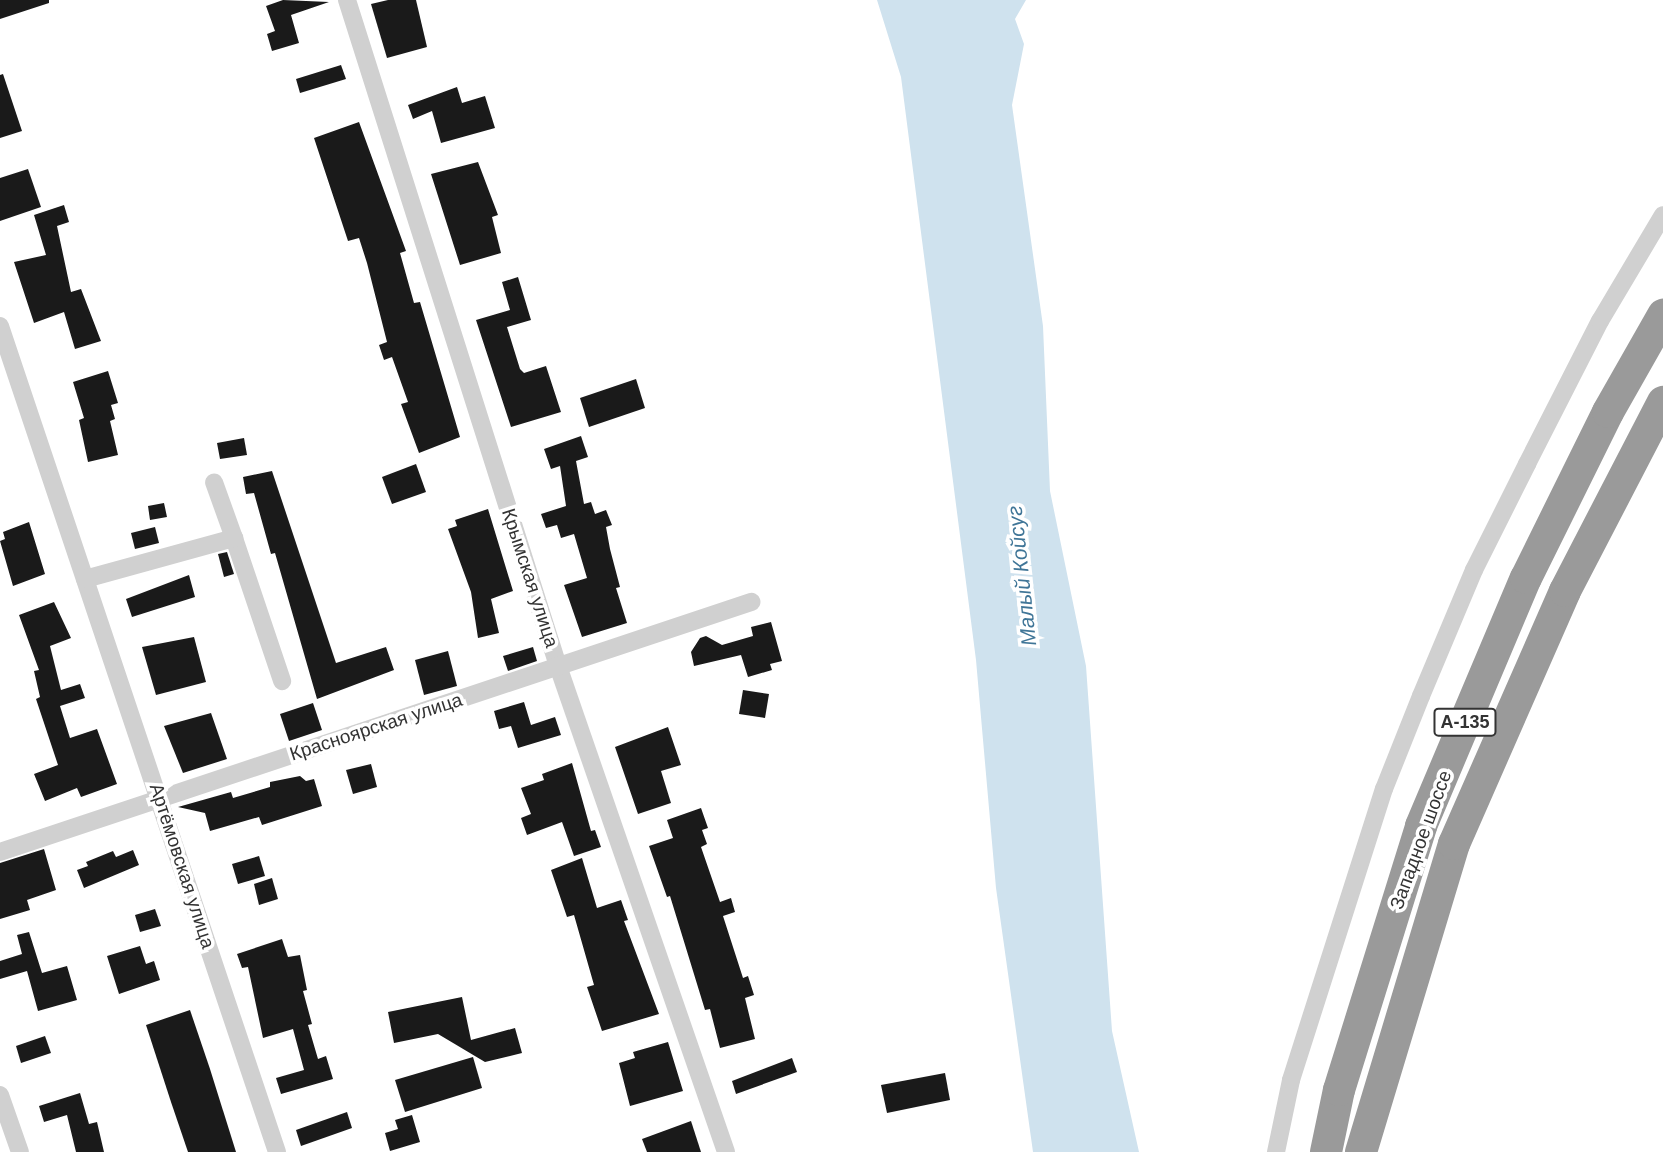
<!DOCTYPE html>
<meta charset="utf-8">
<style>
body{margin:0}
#map{position:relative;width:1663px;height:1152px;overflow:hidden;background:#fff;font-family:Helvetica,sans-serif}
div>[style]{position:absolute}
.water>*{inset:0;background:#cfe2ee}
.building>*{inset:0;background:#1a1a1a}
.street>*{height:18px;margin:-9px;padding:0 9px;transform-origin:9px;border-radius:9px;background:#d0d0d0}
.highway>*{height:32px;margin:-16px;padding:0 16px;transform-origin:16px;border-radius:16px;background:#9a9a9a}
span{translate:-50% -50%;white-space:nowrap;text-align:center;line-height:1.15;-webkit-text-stroke:7px #fff;paint-order:stroke}
.shield-label span{padding:2px 5px;background:#fff;border:2px solid;border-radius:5px;-webkit-text-stroke-width:0}
.shield-label{font-size:18px;color:#333;font-weight:700}
.street-label{font-size:19px;color:#333}
.water-label{font-size:21px;color:#3f7597;font-style:italic}
</style>
<div id="map">
<div class="water">
<div style="clip-path:polygon(877px 0,1026px 0,1015px 19px,1024px 44px,1012px 105px,1043px 326px,1050px 491px,1086px 666px,1112px 1031px,1139px 1152px,1033px 1152px,996px 888px,976px 660px,901px 77px)"></div>
</div>
<div class="building">
<div style="clip-path:polygon(0 0,49px 0,49px 3px,0 19px)"></div>
<div style="clip-path:polygon(283px 0,329px 2px,291px 15px,299px 43px,272px 51px,267px 34px,275px 31px,266px 6px)"></div>
<div style="clip-path:polygon(388px 0,416px 0,427px 47px,387px 58px,371px 4px)"></div>
<div style="clip-path:polygon(341px 65px,346px 79px,300px 93px,296px 79px)"></div>
<div style="clip-path:polygon(3px 74px,22px 131px,0 138px,0 75px)"></div>
<div style="clip-path:polygon(457px 87px,462px 103px,485px 96px,495px 128px,441px 143px,432px 111px,413px 119px,408px 105px)"></div>
<div style="clip-path:polygon(359px 122px,406px 251px,400px 253px,414px 303px,420px 302px,460px 437px,419px 453px,401px 404px,408px 402px,392px 357px,384px 360px,379px 345px,387px 342px,367px 263px,359px 238px,348px 241px,314px 138px)"></div>
<div style="clip-path:polygon(478px 162px,498px 215px,492px 217px,501px 253px,460px 265px,431px 174px)"></div>
<div style="clip-path:polygon(28px 169px,41px 207px,0 221px,0 178px)"></div>
<div style="clip-path:polygon(64px 205px,69px 222px,57px 226px,71px 292px,81px 289px,101px 341px,75px 349px,64px 312px,34px 323px,14px 262px,46px 255px,34px 215px)"></div>
<div style="clip-path:polygon(518px 277px,531px 320px,507px 327px,520px 369px,524px 373px,546px 366px,561px 412px,511px 427px,476px 320px,510px 310px,502px 282px)"></div>
<div style="clip-path:polygon(108px 371px,118px 403px,111px 405px,115px 419px,110px 421px,118px 455px,88px 462px,79px 420px,84px 418px,73px 382px)"></div>
<div style="clip-path:polygon(636px 379px,645px 408px,589px 427px,580px 398px)"></div>
<div style="clip-path:polygon(581px 436px,588px 457px,576px 461px,584px 504px,591px 502px,595px 514px,606px 510px,612px 525px,606px 527px,610px 549px,620px 587px,616px 588px,627px 623px,582px 637px,564px 585px,587px 578px,574px 534px,561px 538px,557px 525px,546px 528px,541px 514px,566px 506px,560px 466px,551px 469px,544px 449px)"></div>
<div style="clip-path:polygon(244px 438px,247px 455px,220px 459px,217px 443px)"></div>
<div style="clip-path:polygon(416px 464px,426px 492px,392px 504px,382px 477px)"></div>
<div style="clip-path:polygon(272px 471px,336px 663px,386px 647px,394px 670px,317px 699px,275px 553px,271px 554px,254px 493px,246px 494px,243px 477px)"></div>
<div style="clip-path:polygon(164px 503px,167px 517px,150px 520px,148px 506px)"></div>
<div style="clip-path:polygon(488px 509px,513px 591px,491px 599px,499px 633px,478px 638px,471px 592px,448px 529px,457px 526px,455px 520px)"></div>
<div style="clip-path:polygon(29px 522px,45px 574px,13px 586px,0 541px,5px 539px,3px 532px)"></div>
<div style="clip-path:polygon(155px 527px,159px 543px,135px 549px,131px 533px)"></div>
<div style="clip-path:polygon(227px 552px,234px 574px,224px 577px,218px 554px)"></div>
<div style="clip-path:polygon(189px 575px,195px 597px,132px 617px,126px 599px)"></div>
<div style="clip-path:polygon(54px 602px,71px 638px,50px 646px,61px 690px,80px 684px,85px 698px,60px 706px,70px 738px,97px 729px,117px 784px,81px 797px,77px 788px,45px 801px,34px 774px,58px 765px,36px 699px,40px 697px,34px 671px,39px 670px,19px 615px)"></div>
<div style="clip-path:polygon(771px 622px,782px 661px,770px 664px,772px 670px,748px 677px,741px 655px,694px 666px,691px 652px,700px 638px,706px 636px,722px 645px,753px 636px,751px 627px)"></div>
<div style="clip-path:polygon(194px 637px,206px 682px,156px 695px,142px 647px)"></div>
<div style="clip-path:polygon(533px 647px,537px 661px,508px 671px,503px 656px)"></div>
<div style="clip-path:polygon(448px 651px,457px 686px,424px 695px,415px 660px)"></div>
<div style="clip-path:polygon(743px 690px,769px 694px,765px 718px,739px 714px)"></div>
<div style="clip-path:polygon(524px 702px,531px 725px,555px 717px,561px 735px,518px 748px,511px 726px,499px 729px,494px 711px)"></div>
<div style="clip-path:polygon(313px 703px,322px 730px,289px 741px,280px 714px)"></div>
<div style="clip-path:polygon(211px 713px,227px 759px,183px 773px,164px 726px)"></div>
<div style="clip-path:polygon(668px 727px,681px 765px,661px 771px,671px 803px,638px 814px,615px 747px)"></div>
<div style="clip-path:polygon(572px 763px,591px 831px,595px 830px,601px 847px,574px 856px,562px 822px,527px 835px,521px 818px,531px 814px,521px 788px,544px 780px,542px 774px)"></div>
<div style="clip-path:polygon(371px 764px,377px 787px,353px 794px,346px 770px)"></div>
<div style="clip-path:polygon(300px 776px,306px 781px,314px 779px,322px 806px,262px 825px,259px 817px,210px 831px,205px 813px,178px 807px,231px 792px,233px 798px,270px 787px,270px 782px)"></div>
<div style="clip-path:polygon(701px 808px,708px 828px,702px 830px,707px 844px,701px 847px,720px 902px,731px 898px,735px 912px,723px 916px,743px 978px,748px 976px,754px 995px,745px 998px,755px 1039px,720px 1048px,710px 1009px,705px 1010px,670px 896px,667px 897px,649px 846px,673px 838px,667px 820px)"></div>
<div style="clip-path:polygon(44px 849px,56px 890px,27px 900px,30px 910px,0 919px,0 863px)"></div>
<div style="clip-path:polygon(133px 850px,139px 865px,84px 888px,77px 870px,88px 866px,86px 862px,113px 851px,116px 857px)"></div>
<div style="clip-path:polygon(259px 856px,265px 876px,238px 884px,232px 864px)"></div>
<div style="clip-path:polygon(582px 858px,597px 908px,621px 900px,628px 920px,624px 921px,659px 1014px,602px 1031px,587px 987px,594px 985px,574px 915px,567px 917px,551px 870px)"></div>
<div style="clip-path:polygon(272px 878px,278px 899px,259px 905px,254px 884px)"></div>
<div style="clip-path:polygon(155px 909px,161px 926px,140px 932px,135px 915px)"></div>
<div style="clip-path:polygon(29px 932px,42px 973px,67px 966px,77px 1000px,38px 1011px,27px 971px,0 979px,0 961px,22px 954px,17px 935px)"></div>
<div style="clip-path:polygon(282px 939px,288px 957px,300px 955px,307px 990px,303px 991px,312px 1024px,308px 1025px,318px 1059px,326px 1056px,333px 1079px,281px 1094px,276px 1078px,304px 1070px,293px 1029px,263px 1038px,248px 967px,242px 968px,237px 954px)"></div>
<div style="clip-path:polygon(140px 946px,146px 964px,154px 961px,160px 980px,119px 994px,107px 956px)"></div>
<div style="clip-path:polygon(462px 997px,471px 1040px,515px 1028px,522px 1053px,485px 1062px,438px 1034px,394px 1043px,388px 1012px)"></div>
<div style="clip-path:polygon(190px 1010px,210px 1069px,236px 1152px,188px 1152px,171px 1102px,146px 1025px)"></div>
<div style="clip-path:polygon(45px 1036px,51px 1053px,21px 1063px,16px 1046px)"></div>
<div style="clip-path:polygon(668px 1042px,683px 1091px,630px 1106px,619px 1063px,635px 1058px,633px 1052px)"></div>
<div style="clip-path:polygon(473px 1057px,482px 1088px,405px 1112px,395px 1080px)"></div>
<div style="clip-path:polygon(792px 1058px,797px 1072px,736px 1094px,732px 1081px)"></div>
<div style="clip-path:polygon(945px 1073px,950px 1100px,887px 1113px,881px 1085px)"></div>
<div style="clip-path:polygon(80px 1093px,89px 1124px,97px 1122px,104px 1152px,76px 1152px,67px 1115px,44px 1122px,39px 1106px)"></div>
<div style="clip-path:polygon(347px 1112px,352px 1128px,301px 1146px,296px 1130px)"></div>
<div style="clip-path:polygon(412px 1115px,420px 1142px,390px 1151px,385px 1133px,398px 1129px,395px 1120px)"></div>
<div style="clip-path:polygon(691px 1121px,701px 1152px,647px 1152px,642px 1139px)"></div>
</div>
<div class="street">
<div style="left:347px;top:0;width:699px;rotate:72.42deg"></div>
<div style="left:558px;top:666px;width:514px;rotate:70.93deg"></div>
<div style="left:0;top:326px;width:871px;rotate:71.46deg"></div>
<div style="left:234px;top:538px;width:151px;rotate:71.4deg"></div>
<div style="left:85px;top:579px;width:155px;rotate:-15.4deg"></div>
<div style="left:234px;top:538px;width:59px;rotate:-109.7deg"></div>
<div style="left:0;top:852px;width:792px;rotate:-18.41deg"></div>
<div style="left:0;top:1095px;width:60px;rotate:70.7deg"></div>
<div style="left:1276px;top:1152px;width:74px;rotate:-78.2deg"></div>
<div style="left:1291px;top:1080px;width:305px;rotate:-72.3deg"></div>
<div style="left:1384px;top:789px;width:100px;rotate:-68.3deg"></div>
<div style="left:1421px;top:696px;width:137px;rotate:-67.2deg"></div>
<div style="left:1474px;top:570px;width:119px;rotate:-63.4deg"></div>
<div style="left:1527px;top:464px;width:161px;rotate:-63deg"></div>
<div style="left:1600px;top:321px;width:123px;rotate:-59.3deg"></div>
</div>
<div class="highway">
<div style="left:1326px;top:1152px;width:63px;rotate:-78.2deg"></div>
<div style="left:1339px;top:1090px;width:276px;rotate:-72.7deg"></div>
<div style="left:1421px;top:826px;width:269px;rotate:-67.1deg"></div>
<div style="left:1526px;top:578px;width:185px;rotate:-63.7deg"></div>
<div style="left:1608px;top:412px;width:112px;rotate:-60.4deg"></div>
<div style="left:1361px;top:1152px;width:322px;rotate:-73.2deg"></div>
<div style="left:1454px;top:844px;width:276px;rotate:-66.3deg"></div>
<div style="left:1565px;top:591px;width:213px;rotate:-62.6deg"></div>
</div>
<div class="shield-label">
<span style="left:1465px;top:722px">А-135</span>
</div>
<div class="street-label">
<span style="left:530px;top:578px;rotate:72deg">Крымская улица</span>
<span style="left:376px;top:727px;rotate:-18deg">Красноярская улица</span>
<span style="left:1421px;top:840px;rotate:-70deg">Западное шоссе</span>
<span style="left:182px;top:866px;rotate:72deg">Артёмовская улица</span>
</div>
<div class="water-label">
<span style="left:1022px;top:576px;rotate:-96deg">Малый Койсуг</span>
</div>
</div>
